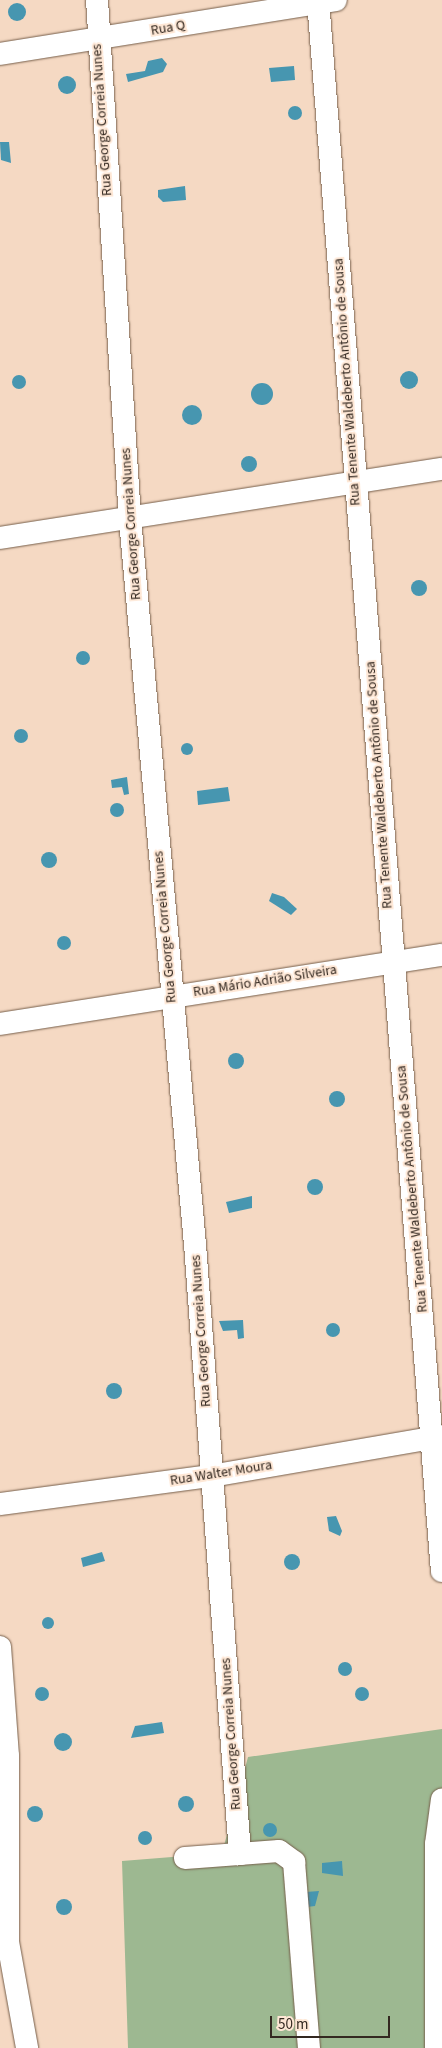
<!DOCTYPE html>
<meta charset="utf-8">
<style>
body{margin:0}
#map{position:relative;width:442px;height:2048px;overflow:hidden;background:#f5d9c3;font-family:"Source Sans 3",sans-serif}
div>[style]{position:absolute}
.green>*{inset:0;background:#9db891}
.water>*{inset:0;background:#4796b0}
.round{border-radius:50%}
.roads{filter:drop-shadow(0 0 1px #765f4b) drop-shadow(0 0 1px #765f4b)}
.minor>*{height:22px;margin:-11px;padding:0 11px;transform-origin:11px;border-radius:11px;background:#fff}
span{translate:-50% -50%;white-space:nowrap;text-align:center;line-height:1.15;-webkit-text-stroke:4px #fee7d5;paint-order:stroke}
.street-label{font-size:14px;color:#332820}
.scale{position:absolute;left:270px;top:2016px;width:120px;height:22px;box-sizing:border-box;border:2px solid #332820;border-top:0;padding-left:6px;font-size:15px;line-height:18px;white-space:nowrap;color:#332820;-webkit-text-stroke:4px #fee7d5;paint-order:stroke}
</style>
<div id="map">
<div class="green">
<div style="clip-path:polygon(442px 1729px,442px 2048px,128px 2048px,122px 1861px,222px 1853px,248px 1757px)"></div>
</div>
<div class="water">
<div class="round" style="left:8px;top:3px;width:18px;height:18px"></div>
<div style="clip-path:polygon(162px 58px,167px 64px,163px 72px,128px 82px,126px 74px,145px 71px,148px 61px)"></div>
<div style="clip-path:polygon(294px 66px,295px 80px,271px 82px,269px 68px)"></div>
<div class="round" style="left:58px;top:76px;width:18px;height:18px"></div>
<div class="round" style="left:288px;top:106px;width:14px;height:14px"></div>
<div style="clip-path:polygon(0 142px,9px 142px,11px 163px,1px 160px)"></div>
<div style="clip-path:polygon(185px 186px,186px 200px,163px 202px,158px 197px,158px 190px)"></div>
<div class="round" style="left:400px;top:371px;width:18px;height:18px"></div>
<div class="round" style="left:12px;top:375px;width:14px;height:14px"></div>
<div class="round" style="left:251px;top:383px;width:22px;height:22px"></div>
<div class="round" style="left:182px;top:405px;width:20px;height:20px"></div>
<div class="round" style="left:241px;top:456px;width:16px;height:16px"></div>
<div class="round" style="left:411px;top:580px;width:16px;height:16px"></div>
<div class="round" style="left:76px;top:651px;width:14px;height:14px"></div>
<div class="round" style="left:14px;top:729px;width:14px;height:14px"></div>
<div class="round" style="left:181px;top:743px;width:12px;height:12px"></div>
<div style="clip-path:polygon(127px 777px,129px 794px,124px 795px,122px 787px,112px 788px,111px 780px)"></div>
<div style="clip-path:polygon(228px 787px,230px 801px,198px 805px,197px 791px)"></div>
<div class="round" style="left:110px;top:803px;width:14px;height:14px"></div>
<div class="round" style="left:41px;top:852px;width:16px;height:16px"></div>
<div style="clip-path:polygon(272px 893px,284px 897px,297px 909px,291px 915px,269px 901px)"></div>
<div class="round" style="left:57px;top:936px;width:14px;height:14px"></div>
<div class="round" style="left:228px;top:1053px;width:16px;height:16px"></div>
<div class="round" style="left:329px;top:1091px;width:16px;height:16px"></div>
<div class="round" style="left:307px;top:1179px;width:16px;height:16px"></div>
<div style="clip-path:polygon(252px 1196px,252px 1208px,229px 1213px,226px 1202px)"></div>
<div style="clip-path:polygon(243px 1320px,244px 1338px,238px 1339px,237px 1330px,223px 1331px,219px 1321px)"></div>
<div class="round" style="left:326px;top:1323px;width:14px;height:14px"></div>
<div class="round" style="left:106px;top:1383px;width:16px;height:16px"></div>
<div style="clip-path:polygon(336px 1516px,342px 1531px,340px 1536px,329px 1531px,327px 1517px)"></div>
<div style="clip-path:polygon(102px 1552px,105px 1561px,83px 1567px,81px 1558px)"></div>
<div class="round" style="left:284px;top:1554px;width:16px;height:16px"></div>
<div class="round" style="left:42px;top:1617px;width:12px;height:12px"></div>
<div class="round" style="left:338px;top:1662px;width:14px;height:14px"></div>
<div class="round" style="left:35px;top:1687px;width:14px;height:14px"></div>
<div class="round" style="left:355px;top:1687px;width:14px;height:14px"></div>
<div style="clip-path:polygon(162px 1722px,164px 1733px,131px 1738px,135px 1726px)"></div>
<div class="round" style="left:54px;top:1733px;width:18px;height:18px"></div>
<div class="round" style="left:178px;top:1796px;width:16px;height:16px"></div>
<div class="round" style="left:27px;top:1806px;width:16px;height:16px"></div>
<div class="round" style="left:263px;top:1823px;width:14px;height:14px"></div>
<div class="round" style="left:138px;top:1831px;width:14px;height:14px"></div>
<div style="clip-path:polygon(342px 1861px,343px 1876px,322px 1873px,322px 1863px)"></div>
<div style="clip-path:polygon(319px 1891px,315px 1906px,307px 1907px,306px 1892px)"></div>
<div class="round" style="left:56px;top:1899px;width:16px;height:16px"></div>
</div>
<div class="roads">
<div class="minor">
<div style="left:97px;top:0;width:520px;rotate:86.36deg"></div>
<div style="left:130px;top:519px;width:728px;rotate:84.88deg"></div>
<div style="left:195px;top:1244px;width:612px;rotate:85.78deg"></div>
<div style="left:318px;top:0;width:1576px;rotate:85.49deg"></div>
<div style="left:0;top:54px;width:340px;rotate:-9.1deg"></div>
<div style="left:0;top:538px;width:447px;rotate:-8.9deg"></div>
<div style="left:0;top:1024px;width:447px;rotate:-8.9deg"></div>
<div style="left:0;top:1504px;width:213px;rotate:-7.6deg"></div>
<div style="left:211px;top:1476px;width:234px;rotate:-9.8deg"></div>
<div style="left:0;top:1647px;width:109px;rotate:85.8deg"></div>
<div style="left:8px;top:1756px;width:186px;rotate:90deg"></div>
<div style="left:8px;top:1942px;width:108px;rotate:79.8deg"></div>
<div style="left:185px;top:1858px;width:94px;rotate:-4.3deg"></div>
<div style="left:279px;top:1851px;width:19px;rotate:36deg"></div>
<div style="left:294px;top:1862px;width:187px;rotate:85.4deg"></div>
<div style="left:436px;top:2048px;width:204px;rotate:-90deg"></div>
<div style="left:436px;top:1844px;width:45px;rotate:-82.4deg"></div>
</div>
</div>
<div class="street-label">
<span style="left:168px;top:28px;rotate:-10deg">Rua Q</span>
<span style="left:102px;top:120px;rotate:-94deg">Rua George Correia Nunes</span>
<span style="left:347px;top:382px;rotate:-94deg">Rua Tenente Waldeberto Antônio de Sousa</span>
<span style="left:131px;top:524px;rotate:-94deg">Rua George Correia Nunes</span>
<span style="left:379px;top:785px;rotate:-94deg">Rua Tenente Waldeberto Antônio de Sousa</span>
<span style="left:165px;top:927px;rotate:-95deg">Rua George Correia Nunes</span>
<span style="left:265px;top:981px;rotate:-9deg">Rua Mário Adrião Silveira</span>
<span style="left:412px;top:1189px;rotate:-95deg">Rua Tenente Waldeberto Antônio de Sousa</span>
<span style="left:201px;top:1331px;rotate:-94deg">Rua George Correia Nunes</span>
<span style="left:221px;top:1473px;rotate:-9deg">Rua Walter Moura</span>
<span style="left:231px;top:1734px;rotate:-94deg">Rua George Correia Nunes</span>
</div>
<div class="scale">50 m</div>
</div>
